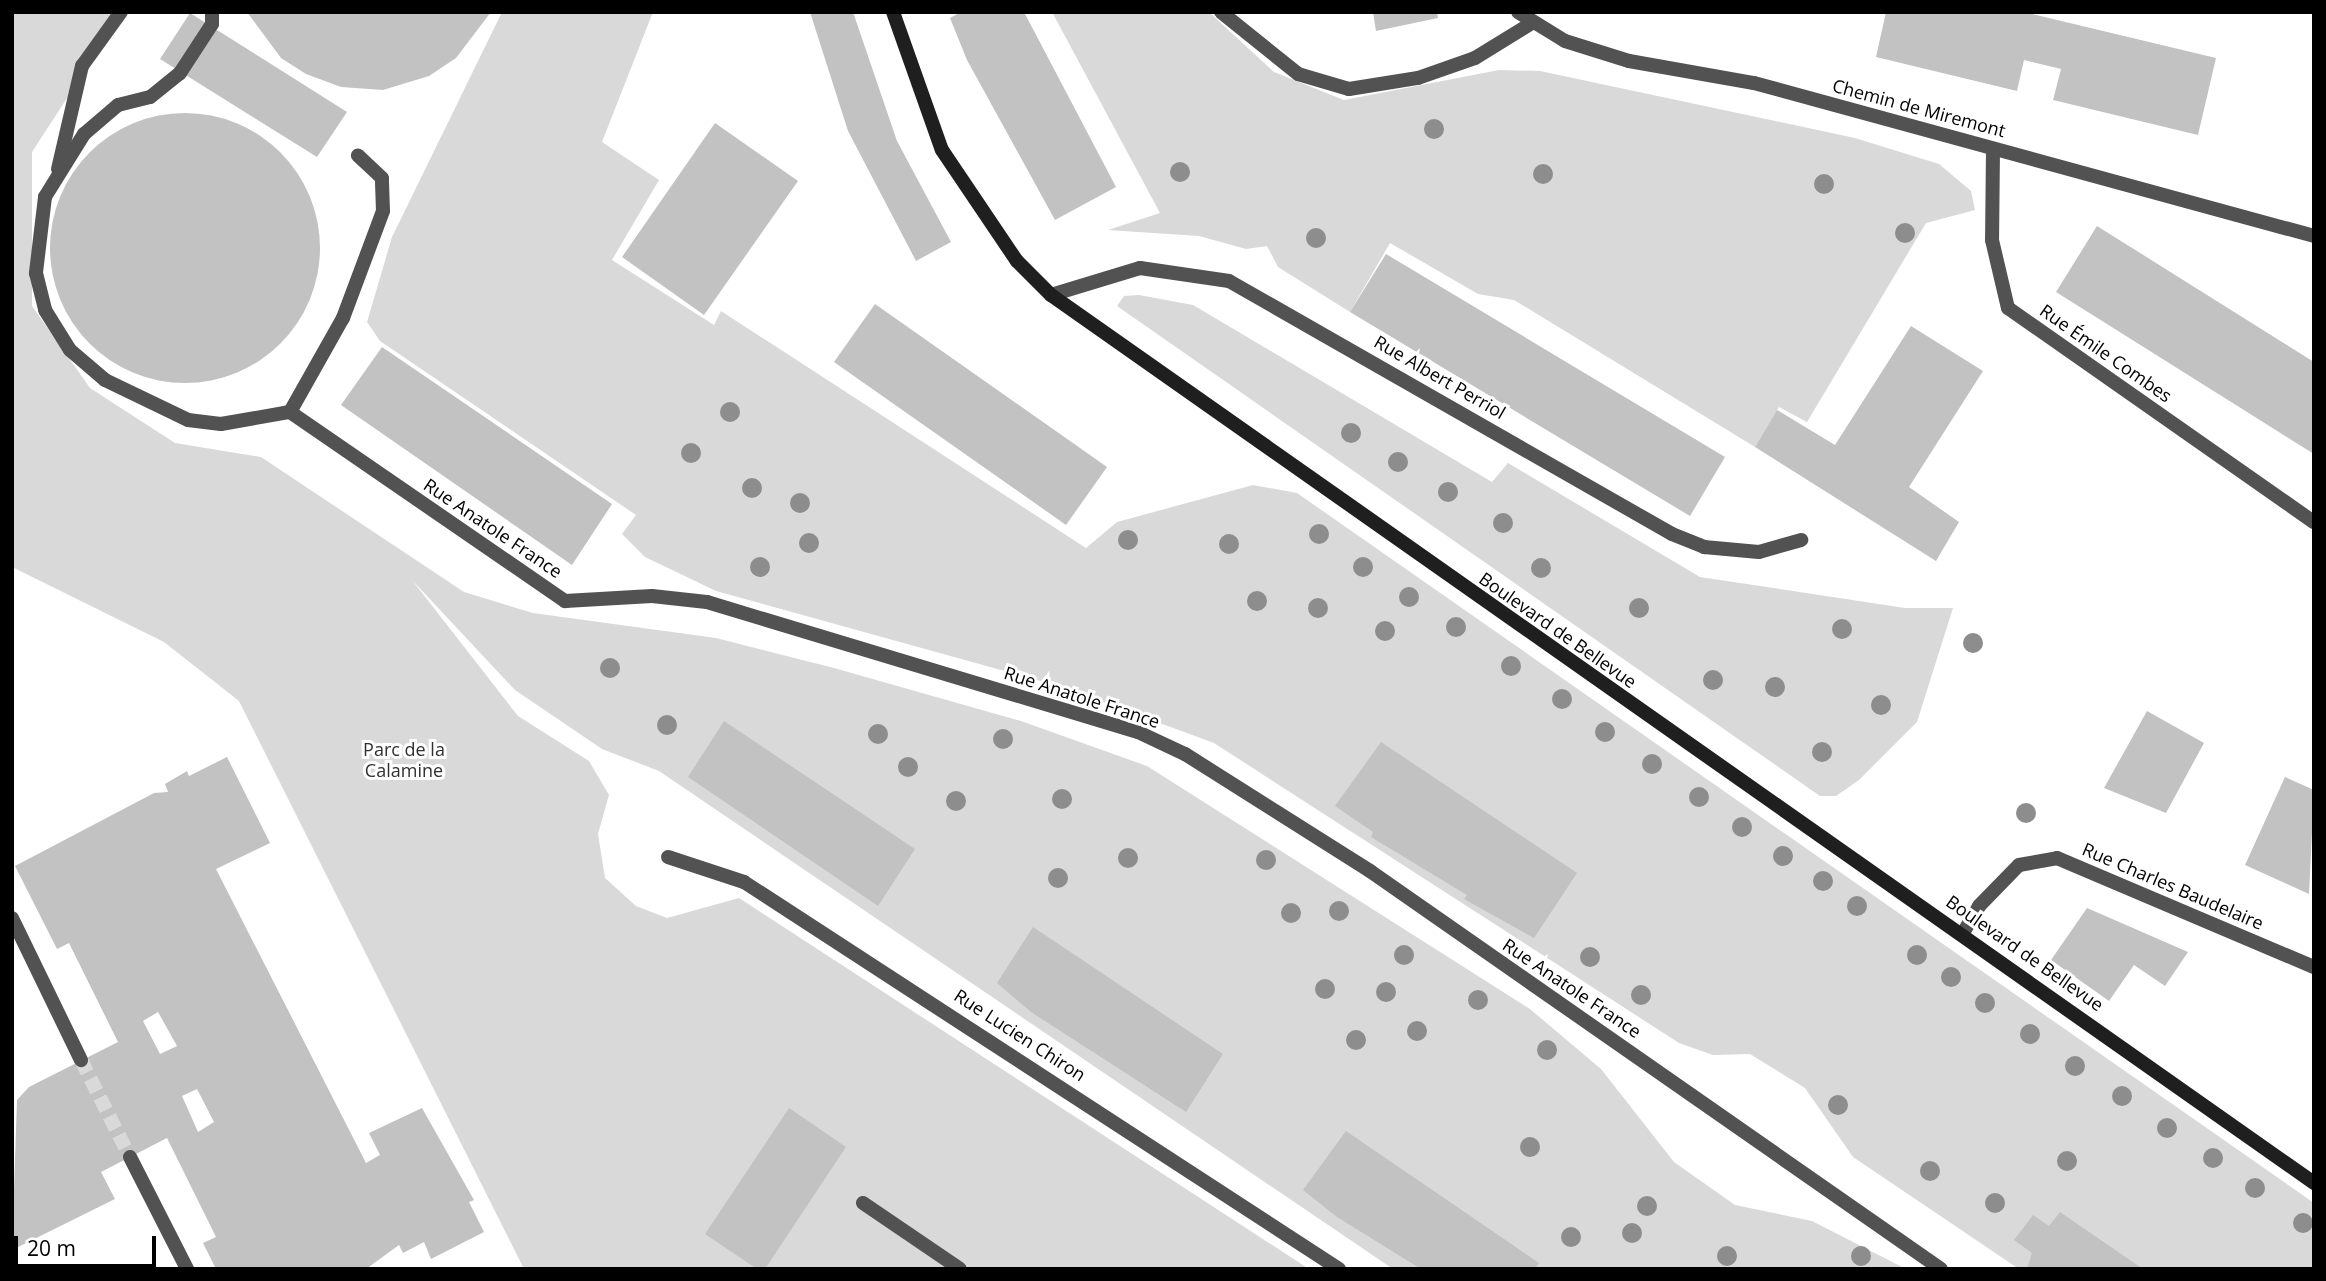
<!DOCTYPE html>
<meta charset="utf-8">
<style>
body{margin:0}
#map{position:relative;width:2326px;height:1281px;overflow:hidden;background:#fff;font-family:"Open Sans",sans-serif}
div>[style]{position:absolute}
.green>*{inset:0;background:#d9d9d9}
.building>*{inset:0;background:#c2c2c2}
.round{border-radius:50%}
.minor-tunnel>*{height:14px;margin-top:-7px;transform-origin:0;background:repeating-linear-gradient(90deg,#d9d9d9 0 14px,transparent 0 21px)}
.service>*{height:14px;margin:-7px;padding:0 7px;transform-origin:7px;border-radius:7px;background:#525252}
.minor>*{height:14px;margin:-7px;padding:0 7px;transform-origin:7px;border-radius:7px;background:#525252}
.secondary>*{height:14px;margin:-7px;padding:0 7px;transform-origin:7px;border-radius:7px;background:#1f1f1f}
.trees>*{width:20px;height:20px;margin:-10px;border-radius:50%;background:#8d8d8d}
span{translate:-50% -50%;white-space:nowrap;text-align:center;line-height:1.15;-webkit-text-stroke:6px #fff;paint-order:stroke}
.street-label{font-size:18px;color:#000}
.park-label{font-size:18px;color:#303030}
.frame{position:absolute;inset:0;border:14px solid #000;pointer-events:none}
.scale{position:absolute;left:14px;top:1236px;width:142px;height:32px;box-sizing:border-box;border:4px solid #000;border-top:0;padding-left:9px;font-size:21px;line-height:24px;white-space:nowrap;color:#000;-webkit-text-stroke:5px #fff;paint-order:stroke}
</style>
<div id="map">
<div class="green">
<div style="clip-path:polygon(12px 12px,123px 12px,32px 152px,32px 306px,90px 388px,175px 443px,261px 457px,464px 592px,533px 613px,716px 638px,834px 668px,1021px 721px,1147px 766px,1530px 1009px,1601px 1069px,1674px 1162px,1735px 1205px,1812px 1221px,1906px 1269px,1393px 1269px,659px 771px,602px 749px,515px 690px,412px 580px,518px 716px,589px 761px,609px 795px,598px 834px,605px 878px,636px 906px,667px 918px,739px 898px,1309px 1269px,524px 1269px,239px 701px,164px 642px,12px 567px)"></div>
<div style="clip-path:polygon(502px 12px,653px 12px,602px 142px,659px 180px,612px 260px,714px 325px,721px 311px,1086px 548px,1117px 522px,1253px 485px,1297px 493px,2314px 1203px,2314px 1269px,2019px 1269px,1853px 1157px,1805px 1088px,1750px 1054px,1713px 1055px,1679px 1043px,1214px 743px,1062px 687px,716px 591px,645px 557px,622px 534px,636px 515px,380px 341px,367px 322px,392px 237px)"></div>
<div style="clip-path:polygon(1052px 12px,1209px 12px,1274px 72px,1344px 100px,1499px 70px,1540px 71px,1855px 138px,1939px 164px,1971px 191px,1975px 210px,1926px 223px,1807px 422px,1779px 407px,1755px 447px,1514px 300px,1478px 294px,1390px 243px,1350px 312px,1278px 267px,1267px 246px,1246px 249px,1199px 236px,1108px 230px,1160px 213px)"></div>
<div style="clip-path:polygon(1139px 295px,1193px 305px,1492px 482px,1508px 463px,1700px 577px,1905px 608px,1953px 608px,1917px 722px,1859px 780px,1836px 796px,1820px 796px,1117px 306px,1124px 296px)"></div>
</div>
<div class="building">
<div style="clip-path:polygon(247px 12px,491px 12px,456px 58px,429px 76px,383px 90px,341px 87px,306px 74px,281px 58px)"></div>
<div style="clip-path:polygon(810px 12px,853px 12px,897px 141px,951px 242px,916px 261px,848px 131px)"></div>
<div style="clip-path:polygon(961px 12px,1024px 12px,1116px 187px,1055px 220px,967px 60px,950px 18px)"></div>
<div style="clip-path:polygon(1373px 12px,1437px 12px,1438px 18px,1376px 31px)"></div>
<div style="clip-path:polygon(1886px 12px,2024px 12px,2216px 58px,2198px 135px,2053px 100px,2061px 69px,2024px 60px,2017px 91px,1876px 57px)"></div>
<div style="clip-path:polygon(190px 13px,347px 112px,317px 157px,160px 59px)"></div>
<div class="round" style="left:50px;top:113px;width:270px;height:270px"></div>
<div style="clip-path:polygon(715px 123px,798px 181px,704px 315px,622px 257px)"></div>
<div style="clip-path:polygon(2097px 226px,2314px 362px,2314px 454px,2056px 292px)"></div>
<div style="clip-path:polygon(1386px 254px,1725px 457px,1690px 516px,1350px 312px)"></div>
<div style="clip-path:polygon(875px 304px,1107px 467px,1066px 525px,834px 362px)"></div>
<div style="clip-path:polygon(1911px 326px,1983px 371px,1909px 487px,1959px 522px,1936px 561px,1755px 447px,1777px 410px,1835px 445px)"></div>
<div style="clip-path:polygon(382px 347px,612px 504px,572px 565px,341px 405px)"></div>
<div style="clip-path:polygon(2147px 711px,2204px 743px,2166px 813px,2104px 788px)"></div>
<div style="clip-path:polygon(724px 721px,915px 849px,878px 906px,688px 777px)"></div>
<div style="clip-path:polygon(1381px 742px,1577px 873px,1534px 938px,1464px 899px,1467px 895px,1371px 837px,1373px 832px,1335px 806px)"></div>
<div style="clip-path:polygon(evenodd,227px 757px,270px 843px,216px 869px,366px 1163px,380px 1155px,369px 1133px,422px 1108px,474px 1200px,469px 1202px,484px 1232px,431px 1259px,424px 1242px,403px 1253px,399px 1245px,366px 1269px,216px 1269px,203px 1243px,216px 1237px,167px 1138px,101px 1172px,115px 1199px,12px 1250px,17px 1100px,29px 1087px,118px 1042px,69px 943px,57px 949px,15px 866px,154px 793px,168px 792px,165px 784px,187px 771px,189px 776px,227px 757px,158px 1012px,177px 1046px,160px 1054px,143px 1021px,158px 1012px,227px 757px,197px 1089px,214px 1122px,198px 1132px,182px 1096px,197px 1089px)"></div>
<div style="clip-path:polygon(2285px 777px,2314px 790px,2309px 894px,2245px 865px)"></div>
<div style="clip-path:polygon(2087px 908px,2188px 952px,2165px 986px,2134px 965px,2109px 1001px,2051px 960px)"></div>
<div style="clip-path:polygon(1033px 927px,1223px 1054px,1186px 1112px,1031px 1012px,997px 983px)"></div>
<div style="clip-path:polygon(789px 1108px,846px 1147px,765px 1269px,757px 1269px,705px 1234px)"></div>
<div style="clip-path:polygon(1346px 1131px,1539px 1263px,1535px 1269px,1421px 1269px,1337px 1217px,1303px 1190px)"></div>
<div style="clip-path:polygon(2060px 1212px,2143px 1269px,2027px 1269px,2032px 1253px,2014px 1240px,2033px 1215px,2049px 1226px)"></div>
</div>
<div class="minor-tunnel">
<div style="left:81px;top:1060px;width:109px;rotate:63.2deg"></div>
</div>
<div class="service">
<div style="left:212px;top:12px;width:12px;rotate:90deg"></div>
<div style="left:212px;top:24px;width:59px;rotate:123.1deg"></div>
<div style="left:180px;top:73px;width:38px;rotate:141deg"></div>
<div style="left:150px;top:97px;width:33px;rotate:166deg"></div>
<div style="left:118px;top:105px;width:45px;rotate:139.5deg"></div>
<div style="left:84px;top:134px;width:74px;rotate:121.8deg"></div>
<div style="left:45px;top:197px;width:77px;rotate:96.8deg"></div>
<div style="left:36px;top:273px;width:38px;rotate:76deg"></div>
<div style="left:45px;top:310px;width:47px;rotate:58deg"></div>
<div style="left:70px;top:350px;width:46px;rotate:40.6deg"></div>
<div style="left:105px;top:380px;width:92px;rotate:25.7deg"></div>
<div style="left:188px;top:420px;width:33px;rotate:7deg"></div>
<div style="left:221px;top:424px;width:70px;rotate:-9.9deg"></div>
<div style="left:290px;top:412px;width:108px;rotate:-60.6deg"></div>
<div style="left:343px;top:318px;width:114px;rotate:-69.5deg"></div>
<div style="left:383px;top:211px;width:33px;rotate:-92deg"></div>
<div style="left:382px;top:178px;width:33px;rotate:-137deg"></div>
<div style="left:1221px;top:12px;width:99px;rotate:38.8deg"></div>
<div style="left:1298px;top:74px;width:53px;rotate:16.4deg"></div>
<div style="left:1349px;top:89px;width:70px;rotate:-9.1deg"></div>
<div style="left:1418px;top:78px;width:60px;rotate:-19.3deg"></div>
<div style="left:1475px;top:58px;width:67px;rotate:-31.6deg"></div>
<div style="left:58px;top:169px;width:106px;rotate:-76.9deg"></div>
<div style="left:82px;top:66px;width:67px;rotate:-54.2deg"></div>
<div style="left:863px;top:1203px;width:117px;rotate:34.2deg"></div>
</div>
<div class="minor">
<div style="left:1518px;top:12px;width:55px;rotate:31.7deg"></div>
<div style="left:1565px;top:41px;width:67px;rotate:17.4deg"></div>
<div style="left:1629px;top:61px;width:127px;rotate:10deg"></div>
<div style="left:1754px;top:83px;width:581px;rotate:15.28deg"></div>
<div style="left:1993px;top:149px;width:91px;rotate:90.6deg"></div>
<div style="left:1992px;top:240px;width:70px;rotate:76.8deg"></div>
<div style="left:2008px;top:308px;width:373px;rotate:35deg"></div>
<div style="left:1051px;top:295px;width:93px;rotate:-16.9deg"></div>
<div style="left:1140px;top:268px;width:90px;rotate:8.3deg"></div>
<div style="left:1229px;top:281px;width:510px;rotate:29.73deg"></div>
<div style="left:1672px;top:534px;width:35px;rotate:22deg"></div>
<div style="left:1704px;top:547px;width:55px;rotate:5.2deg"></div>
<div style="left:1759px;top:552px;width:44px;rotate:-15.9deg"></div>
<div style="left:290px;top:412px;width:334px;rotate:34.5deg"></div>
<div style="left:565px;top:601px;width:87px;rotate:-3.3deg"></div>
<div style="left:652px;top:596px;width:55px;rotate:6.2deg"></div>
<div style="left:707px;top:602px;width:450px;rotate:16.8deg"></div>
<div style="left:1138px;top:732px;width:52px;rotate:25.1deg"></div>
<div style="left:1185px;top:754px;width:219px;rotate:32.3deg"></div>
<div style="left:1370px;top:871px;width:696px;rotate:34.88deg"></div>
<div style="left:668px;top:857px;width:80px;rotate:18.2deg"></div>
<div style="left:744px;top:882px;width:710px;rotate:33.04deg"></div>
<div style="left:12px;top:918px;width:158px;rotate:64.1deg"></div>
<div style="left:1963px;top:933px;width:31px;rotate:-59deg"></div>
<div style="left:1979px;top:906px;width:57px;rotate:-45.7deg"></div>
<div style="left:2019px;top:865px;width:39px;rotate:-10deg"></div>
<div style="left:2057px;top:858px;width:279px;rotate:23deg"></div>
<div style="left:130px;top:1157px;width:126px;rotate:63deg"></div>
</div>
<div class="secondary">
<div style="left:893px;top:12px;width:146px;rotate:70.5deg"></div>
<div style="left:942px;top:150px;width:134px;rotate:56deg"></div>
<div style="left:1017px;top:261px;width:48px;rotate:45deg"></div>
<div style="left:1051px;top:295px;width:1544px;rotate:35.11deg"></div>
</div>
<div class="trees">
<div style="left:1434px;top:129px"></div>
<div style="left:1180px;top:172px"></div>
<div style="left:1543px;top:174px"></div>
<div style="left:1824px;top:184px"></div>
<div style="left:1905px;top:233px"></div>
<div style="left:1316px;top:238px"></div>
<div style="left:730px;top:412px"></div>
<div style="left:1351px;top:433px"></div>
<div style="left:691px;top:453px"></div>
<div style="left:1398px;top:462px"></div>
<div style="left:752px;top:488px"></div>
<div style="left:1448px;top:492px"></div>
<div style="left:800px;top:503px"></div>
<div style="left:1503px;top:523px"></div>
<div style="left:1319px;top:534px"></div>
<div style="left:1128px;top:540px"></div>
<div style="left:809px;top:543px"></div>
<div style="left:1229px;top:544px"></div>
<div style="left:760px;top:567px"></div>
<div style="left:1363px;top:567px"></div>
<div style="left:1541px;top:568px"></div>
<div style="left:1409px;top:597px"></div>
<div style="left:1257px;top:601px"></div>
<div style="left:1318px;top:608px"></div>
<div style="left:1639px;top:608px"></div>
<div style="left:1456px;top:627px"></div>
<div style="left:1842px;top:629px"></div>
<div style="left:1385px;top:631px"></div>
<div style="left:1973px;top:643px"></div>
<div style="left:1511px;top:666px"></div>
<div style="left:610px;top:668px"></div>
<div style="left:1713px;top:680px"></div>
<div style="left:1775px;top:687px"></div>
<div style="left:1562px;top:699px"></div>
<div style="left:1881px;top:705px"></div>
<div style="left:667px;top:725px"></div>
<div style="left:1605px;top:732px"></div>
<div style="left:878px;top:734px"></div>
<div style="left:1003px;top:739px"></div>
<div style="left:1822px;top:752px"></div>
<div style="left:1652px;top:764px"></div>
<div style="left:908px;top:767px"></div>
<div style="left:1699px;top:797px"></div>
<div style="left:1062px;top:799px"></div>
<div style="left:956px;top:801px"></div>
<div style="left:2026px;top:813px"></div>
<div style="left:1742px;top:827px"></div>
<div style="left:1783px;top:856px"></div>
<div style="left:1128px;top:858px"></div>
<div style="left:1266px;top:860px"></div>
<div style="left:1058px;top:878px"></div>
<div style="left:1823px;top:881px"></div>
<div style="left:1857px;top:906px"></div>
<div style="left:1339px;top:911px"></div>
<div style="left:1291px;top:913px"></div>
<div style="left:1404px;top:955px"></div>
<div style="left:1917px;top:955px"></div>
<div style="left:1590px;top:957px"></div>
<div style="left:1951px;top:977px"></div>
<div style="left:1325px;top:989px"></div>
<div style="left:1386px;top:992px"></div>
<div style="left:1641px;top:995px"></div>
<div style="left:1478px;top:1000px"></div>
<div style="left:1985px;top:1003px"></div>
<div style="left:1417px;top:1031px"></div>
<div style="left:2030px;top:1034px"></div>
<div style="left:1356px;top:1040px"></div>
<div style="left:1547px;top:1050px"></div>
<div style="left:2075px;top:1066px"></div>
<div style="left:2122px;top:1096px"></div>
<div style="left:1838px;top:1105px"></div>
<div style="left:2167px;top:1128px"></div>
<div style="left:1530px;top:1147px"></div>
<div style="left:2213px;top:1158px"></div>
<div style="left:2067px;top:1161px"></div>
<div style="left:1930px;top:1171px"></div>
<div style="left:2255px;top:1188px"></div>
<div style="left:1995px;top:1203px"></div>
<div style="left:1647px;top:1206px"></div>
<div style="left:2303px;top:1223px"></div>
<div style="left:1632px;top:1233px"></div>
<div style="left:1571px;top:1237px"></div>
<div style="left:1727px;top:1256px"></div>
<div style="left:1861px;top:1256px"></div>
</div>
<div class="street-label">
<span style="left:1919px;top:108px;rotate:15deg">Chemin de Miremont</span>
<span style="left:2106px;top:353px;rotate:35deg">Rue Émile Combes</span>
<span style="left:1440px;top:377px;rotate:30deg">Rue Albert Perriol</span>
<span style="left:493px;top:528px;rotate:34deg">Rue Anatole France</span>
<span style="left:1558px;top:630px;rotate:35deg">Boulevard de Bellevue</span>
<span style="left:1082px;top:697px;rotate:18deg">Rue Anatole France</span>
<span style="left:2173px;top:886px;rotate:23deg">Rue Charles Baudelaire</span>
<span style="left:2025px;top:953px;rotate:35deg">Boulevard de Bellevue</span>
<span style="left:1572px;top:988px;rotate:34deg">Rue Anatole France</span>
<span style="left:1020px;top:1035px;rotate:33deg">Rue Lucien Chiron</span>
</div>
<div class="park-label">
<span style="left:404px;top:760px">Parc de la<br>Calamine</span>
</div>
<div class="frame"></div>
<div class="scale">20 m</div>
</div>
